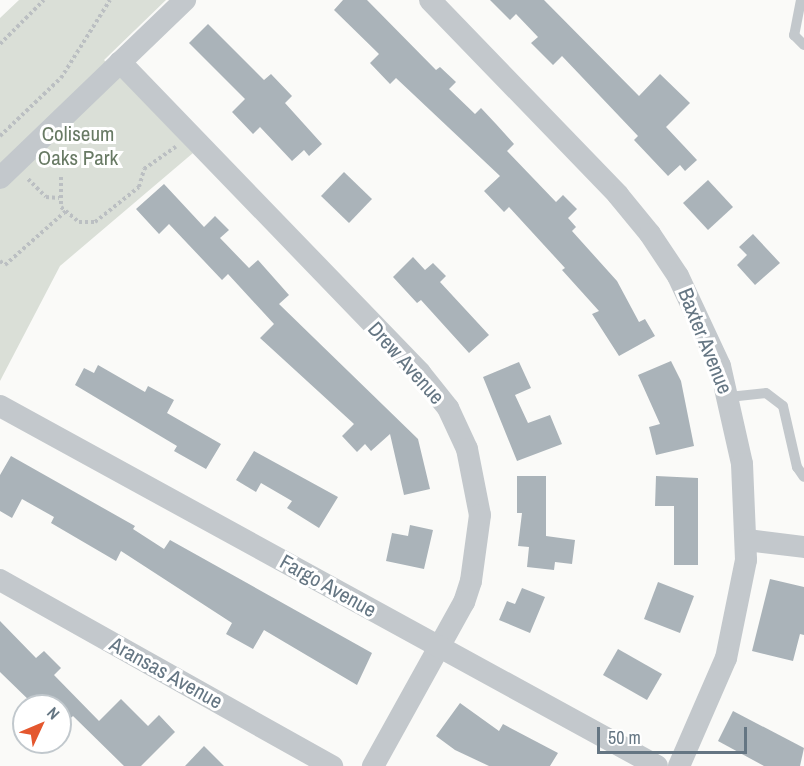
<!DOCTYPE html>
<style>
body{margin:0}
#map{position:relative;width:804px;height:766px;overflow:hidden;background:#fafaf8;font-family:"Archivo Narrow",sans-serif}
div>[style]{position:absolute}
.green>*{inset:0;background:#dadfd7}
.building>*{inset:0;background:#aab3b9}
.path>*{height:4px;margin-top:-2px;transform-origin:0;background:repeating-linear-gradient(90deg,#bbbfc2 0 3px,transparent 0 6px)}
.service>*{height:10px;margin:-5px;padding:0 5px;transform-origin:5px;border-radius:5px;background:#c3c8cc}
.minor>*{height:22px;margin:-11px;padding:0 11px;transform-origin:11px;border-radius:11px;background:#c3c8cc}
span{translate:-50% -50%;white-space:nowrap;text-align:center;line-height:1.15;-webkit-text-stroke:6px #fff;paint-order:stroke}
.park-label{font-size:21px;color:#687a64}
.street-label{font-size:21px;color:#657683}
.north{position:absolute;left:12px;top:694px;width:60px;height:60px;box-sizing:border-box;background:#fff;border:2px solid #c1c8cd;border-radius:50%;rotate:46deg;font-size:16px;font-weight:700;line-height:24px;text-align:center;color:#657683}
.north::after{content:'';display:block;margin:auto;width:21px;height:27px;background:#e4572e;clip-path:polygon(50% 0,100% 100%,50% 72%,0 100%)}
.scale{position:absolute;left:597px;top:727px;width:150px;height:27px;box-sizing:border-box;border:3px solid #657683;border-top:0;padding-left:8px;font-size:18px;line-height:21px;white-space:nowrap;color:#657683;-webkit-text-stroke:4px #fff;paint-order:stroke}
</style>
<div id="map">
<div class="green">
<div style="clip-path:polygon(19px 0,166px 0,104px 60px,193px 153px,60px 266px,0 381px,0 18px)"></div>
</div>
<div class="building">
<div style="clip-path:polygon(343px 0,367px 0,436px 70px,440px 67px,456px 82px,449px 89px,475px 114px,481px 108px,496px 124px,514px 144px,507px 151px,556px 202px,563px 195px,577px 209px,568px 218px,576px 227px,572px 231px,617px 281px,639px 322px,645px 319px,655px 336px,619px 356px,592px 314px,599px 311px,562px 270px,565px 268px,509px 207px,504px 212px,484px 191px,500px 176px,396px 78px,390px 84px,370px 63px,379px 54px,334px 10px)"></div>
<div style="clip-path:polygon(490px 0,544px 0,639px 96px,660px 74px,690px 103px,666px 127px,697px 160px,685px 171px,680px 165px,668px 176px,634px 140px,638px 136px,562px 56px,553px 65px,531px 43px,538px 37px,516px 14px,510px 20px)"></div>
<div style="clip-path:polygon(208px 24px,264px 80px,271px 74px,292px 96px,285px 103px,322px 144px,309px 156px,304px 150px,292px 161px,260px 127px,253px 134px,232px 112px,245px 99px,189px 43px)"></div>
<div style="clip-path:polygon(344px 172px,372px 199px,349px 223px,321px 196px)"></div>
<div style="clip-path:polygon(708px 180px,733px 207px,708px 230px,683px 203px)"></div>
<div style="clip-path:polygon(164px 184px,204px 227px,215px 216px,229px 230px,220px 238px,249px 268px,258px 260px,289px 295px,279px 304px,418px 439px,430px 489px,404px 495px,390px 434px,371px 451px,365px 444px,357px 452px,342px 436px,354px 424px,260px 338px,274px 324px,228px 274px,222px 280px,169px 224px,159px 234px,136px 209px)"></div>
<div style="clip-path:polygon(753px 234px,780px 263px,755px 285px,737px 265px,747px 255px,739px 247px)"></div>
<div style="clip-path:polygon(413px 257px,425px 270px,433px 263px,446px 276px,440px 282px,489px 335px,469px 353px,421px 300px,417px 303px,393px 277px)"></div>
<div style="clip-path:polygon(671px 361px,681px 381px,694px 446px,656px 455px,649px 427px,660px 424px,638px 375px)"></div>
<div style="clip-path:polygon(519px 362px,531px 388px,515px 395px,528px 423px,550px 415px,562px 444px,517px 461px,483px 377px)"></div>
<div style="clip-path:polygon(98px 365px,145px 392px,148px 386px,174px 400px,167px 413px,221px 444px,206px 469px,174px 451px,177px 446px,75px 385px,84px 368px,94px 373px)"></div>
<div style="clip-path:polygon(254px 451px,338px 497px,319px 528px,287px 508px,292px 501px,261px 483px,256px 492px,236px 480px)"></div>
<div style="clip-path:polygon(11px 456px,135px 526px,133px 529px,164px 549px,170px 540px,372px 653px,357px 685px,264px 630px,253px 649px,226px 634px,232px 623px,121px 551px,116px 561px,51px 523px,54px 517px,22px 499px,12px 518px,0 511px,0 475px)"></div>
<div style="clip-path:polygon(517px 476px,546px 476px,546px 536px,575px 540px,572px 564px,555px 562px,554px 570px,527px 567px,529px 547px,518px 546px,522px 513px,517px 513px)"></div>
<div style="clip-path:polygon(656px 476px,698px 478px,698px 565px,674px 565px,674px 506px,655px 506px)"></div>
<div style="clip-path:polygon(410px 525px,433px 530px,424px 569px,386px 561px,392px 533px,408px 536px)"></div>
<div style="clip-path:polygon(770px 579px,804px 587px,804px 635px,800px 634px,793px 661px,752px 651px)"></div>
<div style="clip-path:polygon(658px 582px,694px 596px,680px 633px,644px 619px)"></div>
<div style="clip-path:polygon(522px 588px,545px 597px,530px 633px,499px 620px,507px 601px,515px 604px)"></div>
<div style="clip-path:polygon(0 621px,36px 658px,44px 651px,61px 668px,54px 675px,99px 721px,121px 699px,148px 726px,159px 715px,175px 732px,141px 766px,124px 766px,73px 716px,60px 728px,60px 706px,35px 706px,0 672px)"></div>
<div style="clip-path:polygon(618px 649px,662px 674px,647px 700px,603px 675px)"></div>
<div style="clip-path:polygon(460px 703px,499px 731px,503px 724px,558px 753px,550px 766px,489px 766px,455px 750px,436px 736px)"></div>
<div style="clip-path:polygon(733px 711px,804px 748px,800px 766px,764px 766px,718px 741px)"></div>
<div style="clip-path:polygon(204px 746px,224px 766px,185px 766px)"></div>
</div>
<div class="path">
<div style="left:0;top:44px;width:62px;rotate:-45deg"></div>
<div style="left:0;top:136px;width:84px;rotate:-43.6deg"></div>
<div style="left:61px;top:78px;width:92px;rotate:-57.9deg"></div>
<div style="left:61px;top:177px;width:30px;rotate:90deg"></div>
<div style="left:61px;top:207px;width:23px;rotate:40deg"></div>
<div style="left:79px;top:222px;width:16px"></div>
<div style="left:95px;top:222px;width:56px;rotate:-38.5deg"></div>
<div style="left:139px;top:187px;width:19px;rotate:-74deg"></div>
<div style="left:144px;top:169px;width:39px;rotate:-35deg"></div>
<div style="left:28px;top:179px;width:25px;rotate:45deg"></div>
<div style="left:46px;top:197px;width:13px;rotate:4deg"></div>
<div style="left:0;top:261px;width:6px;rotate:39deg"></div>
<div style="left:5px;top:265px;width:81px;rotate:-41.5deg"></div>
</div>
<div class="service">
<div style="left:801px;top:0;width:36px;rotate:101deg"></div>
<div style="left:794px;top:35px;width:14px;rotate:45deg"></div>
<div style="left:729px;top:397px;width:37px;rotate:-6deg"></div>
<div style="left:766px;top:393px;width:21px;rotate:37deg"></div>
<div style="left:783px;top:406px;width:63px;rotate:77.1deg"></div>
<div style="left:797px;top:467px;width:12px;rotate:55deg"></div>
</div>
<div class="minor">
<div style="left:430px;top:0;width:271px;rotate:46deg"></div>
<div style="left:618px;top:195px;width:50px;rotate:50.6deg"></div>
<div style="left:650px;top:234px;width:50px;rotate:56.3deg"></div>
<div style="left:678px;top:276px;width:99px;rotate:65deg"></div>
<div style="left:720px;top:366px;width:100px;rotate:77.3deg"></div>
<div style="left:742px;top:464px;width:96px;rotate:87.6deg"></div>
<div style="left:746px;top:560px;width:100px;rotate:101.5deg"></div>
<div style="left:726px;top:658px;width:118px;rotate:113.5deg"></div>
<div style="left:120px;top:62px;width:432px;rotate:46deg"></div>
<div style="left:420px;top:373px;width:45px;rotate:51.3deg"></div>
<div style="left:448px;top:408px;width:45px;rotate:65.1deg"></div>
<div style="left:467px;top:449px;width:67px;rotate:78.9deg"></div>
<div style="left:480px;top:515px;width:67px;rotate:97.8deg"></div>
<div style="left:471px;top:581px;width:22px;rotate:108deg"></div>
<div style="left:464px;top:602px;width:188px;rotate:119deg"></div>
<div style="left:0;top:178px;width:257px;rotate:-43.9deg"></div>
<div style="left:0;top:406px;width:749px;rotate:28.72deg"></div>
<div style="left:747px;top:540px;width:57px;rotate:7deg"></div>
<div style="left:0;top:580px;width:381px;rotate:29.3deg"></div>
</div>
<div class="park-label">
<span style="left:78px;top:146px">Coliseum<br>Oaks Park</span>
</div>
<div class="street-label">
<span style="left:705px;top:341px;rotate:68deg">Baxter Avenue</span>
<span style="left:406px;top:363px;rotate:48deg">Drew Avenue</span>
<span style="left:328px;top:586px;rotate:29deg">Fargo Avenue</span>
<span style="left:166px;top:673px;rotate:29deg">Aransas Avenue</span>
</div>
<div class="north">N</div>
<div class="scale">50 m</div>
</div>
